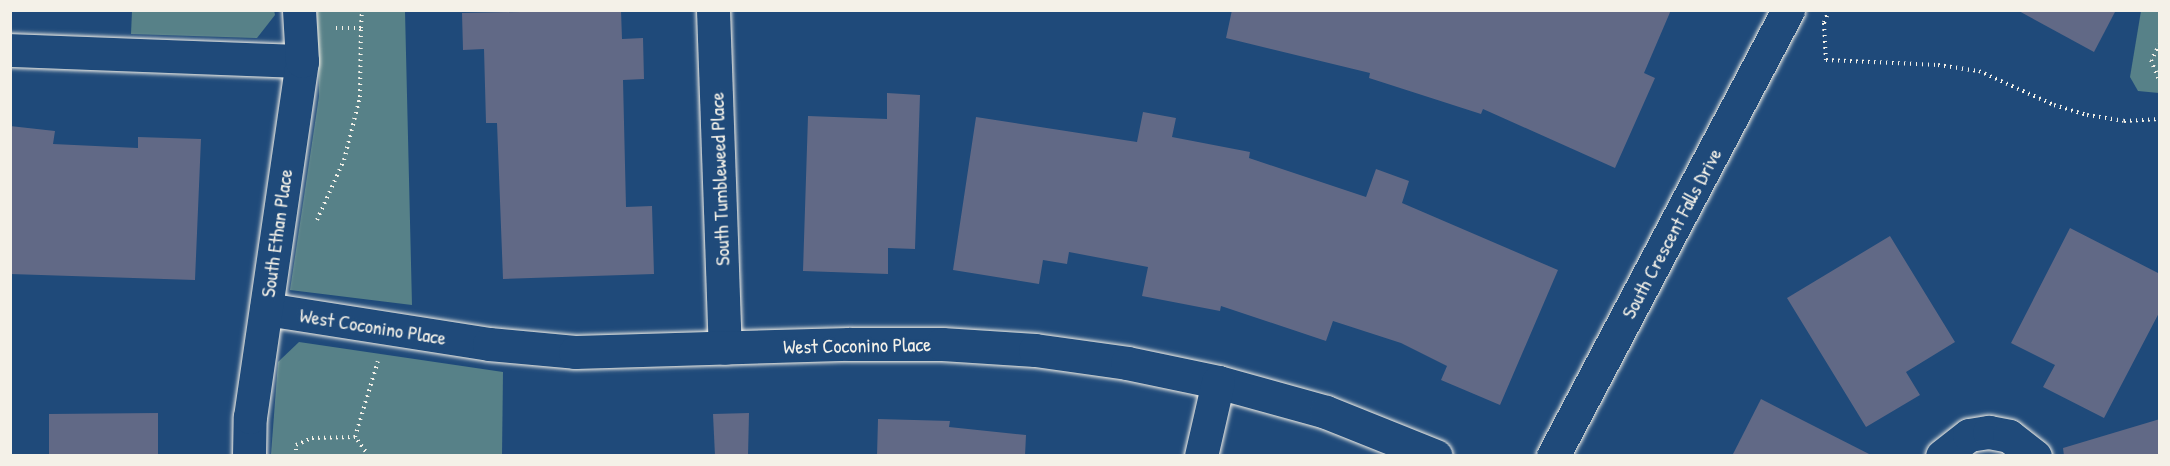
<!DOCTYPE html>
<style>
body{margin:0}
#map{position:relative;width:2170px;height:466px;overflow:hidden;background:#1f4a7a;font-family:"Patrick Hand",sans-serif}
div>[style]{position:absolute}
.green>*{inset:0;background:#578188}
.building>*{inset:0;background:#616986}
.path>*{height:4px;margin-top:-2px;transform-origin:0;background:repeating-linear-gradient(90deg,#f4f1e8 0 1.5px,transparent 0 6px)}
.roads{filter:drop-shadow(0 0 2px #f4f1e8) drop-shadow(0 0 2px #f4f1e8)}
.minor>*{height:33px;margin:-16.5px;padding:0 16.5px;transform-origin:16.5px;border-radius:16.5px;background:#1f4a7a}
span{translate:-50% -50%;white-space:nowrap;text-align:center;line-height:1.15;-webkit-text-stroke:6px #1f4a7a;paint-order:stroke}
.street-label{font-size:20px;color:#f4f1e8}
.frame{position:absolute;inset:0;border:12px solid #f4f1e8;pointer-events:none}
</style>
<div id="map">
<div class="green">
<div style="clip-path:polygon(132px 11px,274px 10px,275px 15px,257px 38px,131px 34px)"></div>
<div style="clip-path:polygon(317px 11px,405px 11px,412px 305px,290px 290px,319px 96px)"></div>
<div style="clip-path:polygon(2141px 11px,2159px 11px,2159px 93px,2138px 91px,2130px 77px)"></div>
<div style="clip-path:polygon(299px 342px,503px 372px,502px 455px,271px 455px,278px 362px)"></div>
</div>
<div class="building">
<div style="clip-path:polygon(621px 10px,622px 39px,643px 38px,644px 79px,623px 80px,626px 207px,652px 206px,654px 274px,503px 279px,497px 123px,486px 123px,484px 49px,463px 50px,462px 13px)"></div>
<div style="clip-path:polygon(1232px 10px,1671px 10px,1644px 73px,1655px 78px,1615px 168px,1483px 109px,1481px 114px,1369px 78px,1370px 73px,1226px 38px)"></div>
<div style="clip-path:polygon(2017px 10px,2116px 10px,2094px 52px)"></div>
<div style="clip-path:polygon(887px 93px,920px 95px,915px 249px,888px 248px,888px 274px,803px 271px,808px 116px,887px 119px)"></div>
<div style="clip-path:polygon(1143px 112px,1176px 118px,1172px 137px,1250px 152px,1249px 158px,1366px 197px,1376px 169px,1409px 181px,1402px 203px,1558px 270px,1500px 405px,1441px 380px,1447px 366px,1401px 343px,1333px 321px,1326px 341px,1221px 306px,1220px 311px,1142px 296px,1148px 267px,1069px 252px,1067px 264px,1043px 260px,1039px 284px,953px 270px,976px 117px,1137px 142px)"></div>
<div style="clip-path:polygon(10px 126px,55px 131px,53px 144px,138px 148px,138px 137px,201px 139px,195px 280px,10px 274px)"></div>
<div style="clip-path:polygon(2070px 228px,2160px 274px,2160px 311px,2104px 418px,2043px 387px,2055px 365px,2011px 343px)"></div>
<div style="clip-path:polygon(1890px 236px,1955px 342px,1906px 372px,1920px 395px,1866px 427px,1787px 298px)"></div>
<div style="clip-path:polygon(1761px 399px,1873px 456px,1732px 456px)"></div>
<div style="clip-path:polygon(158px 413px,158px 456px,49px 456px,49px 414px)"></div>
<div style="clip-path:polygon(749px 413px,748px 456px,715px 456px,713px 414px)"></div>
<div style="clip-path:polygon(878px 419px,950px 421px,949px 427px,1026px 435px,1025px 456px,877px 456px)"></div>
<div style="clip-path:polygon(2160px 419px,2160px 456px,2064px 456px,2063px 448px)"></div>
</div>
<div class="path">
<div style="left:1829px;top:10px;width:14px;rotate:111deg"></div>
<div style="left:1824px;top:23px;width:37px;rotate:87deg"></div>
<div style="left:1826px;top:60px;width:112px;rotate:2.6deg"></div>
<div style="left:1938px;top:65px;width:41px;rotate:8.3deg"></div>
<div style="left:1979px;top:71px;width:82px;rotate:24.4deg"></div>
<div style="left:2054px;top:105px;width:34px;rotate:17deg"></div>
<div style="left:2087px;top:115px;width:37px;rotate:9deg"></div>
<div style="left:2124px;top:121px;width:36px;rotate:-3deg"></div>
<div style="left:361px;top:28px;width:18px;rotate:-87deg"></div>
<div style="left:2160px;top:44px;width:18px;rotate:119deg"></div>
<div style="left:2151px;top:60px;width:24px;rotate:68deg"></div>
<div style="left:317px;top:220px;width:66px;rotate:-65.8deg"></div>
<div style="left:344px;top:160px;width:65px;rotate:-75.7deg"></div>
<div style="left:360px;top:97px;width:69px;rotate:-89.2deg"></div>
<div style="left:361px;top:28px;width:27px;rotate:180deg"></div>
<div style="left:296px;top:456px;width:11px;rotate:-90deg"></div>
<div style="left:296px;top:445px;width:17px;rotate:-24deg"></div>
<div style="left:312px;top:438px;width:43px;rotate:-1.3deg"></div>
<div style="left:369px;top:456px;width:24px;rotate:-126deg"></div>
<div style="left:355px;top:437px;width:79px;rotate:-73.2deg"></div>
</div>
<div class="roads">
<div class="minor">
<div style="left:713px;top:10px;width:338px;rotate:88deg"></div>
<div style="left:10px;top:50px;width:292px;rotate:2.2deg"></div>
<div style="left:266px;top:309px;width:226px;rotate:8.9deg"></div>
<div style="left:489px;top:344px;width:86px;rotate:5.3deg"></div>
<div style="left:575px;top:352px;width:274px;rotate:-1.7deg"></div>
<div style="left:849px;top:344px;width:93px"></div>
<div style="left:942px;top:344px;width:93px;rotate:3.7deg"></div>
<div style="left:1035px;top:350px;width:93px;rotate:8deg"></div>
<div style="left:1127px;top:363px;width:93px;rotate:11.8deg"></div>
<div style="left:1218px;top:382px;width:112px;rotate:15.5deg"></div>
<div style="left:1326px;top:412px;width:118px;rotate:21.8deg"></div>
<div style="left:249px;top:456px;width:39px;rotate:-89deg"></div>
<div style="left:250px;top:417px;width:360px;rotate:-81.7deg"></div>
<div style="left:302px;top:61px;width:51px;rotate:-93.4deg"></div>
<div style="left:1201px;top:456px;width:76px;rotate:-77.1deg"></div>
<div style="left:1553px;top:456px;width:504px;rotate:-62.21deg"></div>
<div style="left:1942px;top:456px;width:34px;rotate:-38deg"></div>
<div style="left:1969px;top:435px;width:20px;rotate:-9deg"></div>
<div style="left:1989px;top:432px;width:20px;rotate:11deg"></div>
<div style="left:2009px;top:436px;width:33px;rotate:38deg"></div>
</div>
</div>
<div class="street-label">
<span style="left:719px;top:179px;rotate:-92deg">South Tumbleweed Place</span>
<span style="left:276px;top:233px;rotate:-82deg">South Ethan Place</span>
<span style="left:1671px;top:233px;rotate:-62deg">South Crescent Falls Drive</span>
<span style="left:373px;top:326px;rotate:9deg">West Coconino Place</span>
<span style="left:857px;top:345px;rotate:-1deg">West Coconino Place</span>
</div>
<div class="frame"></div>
</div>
